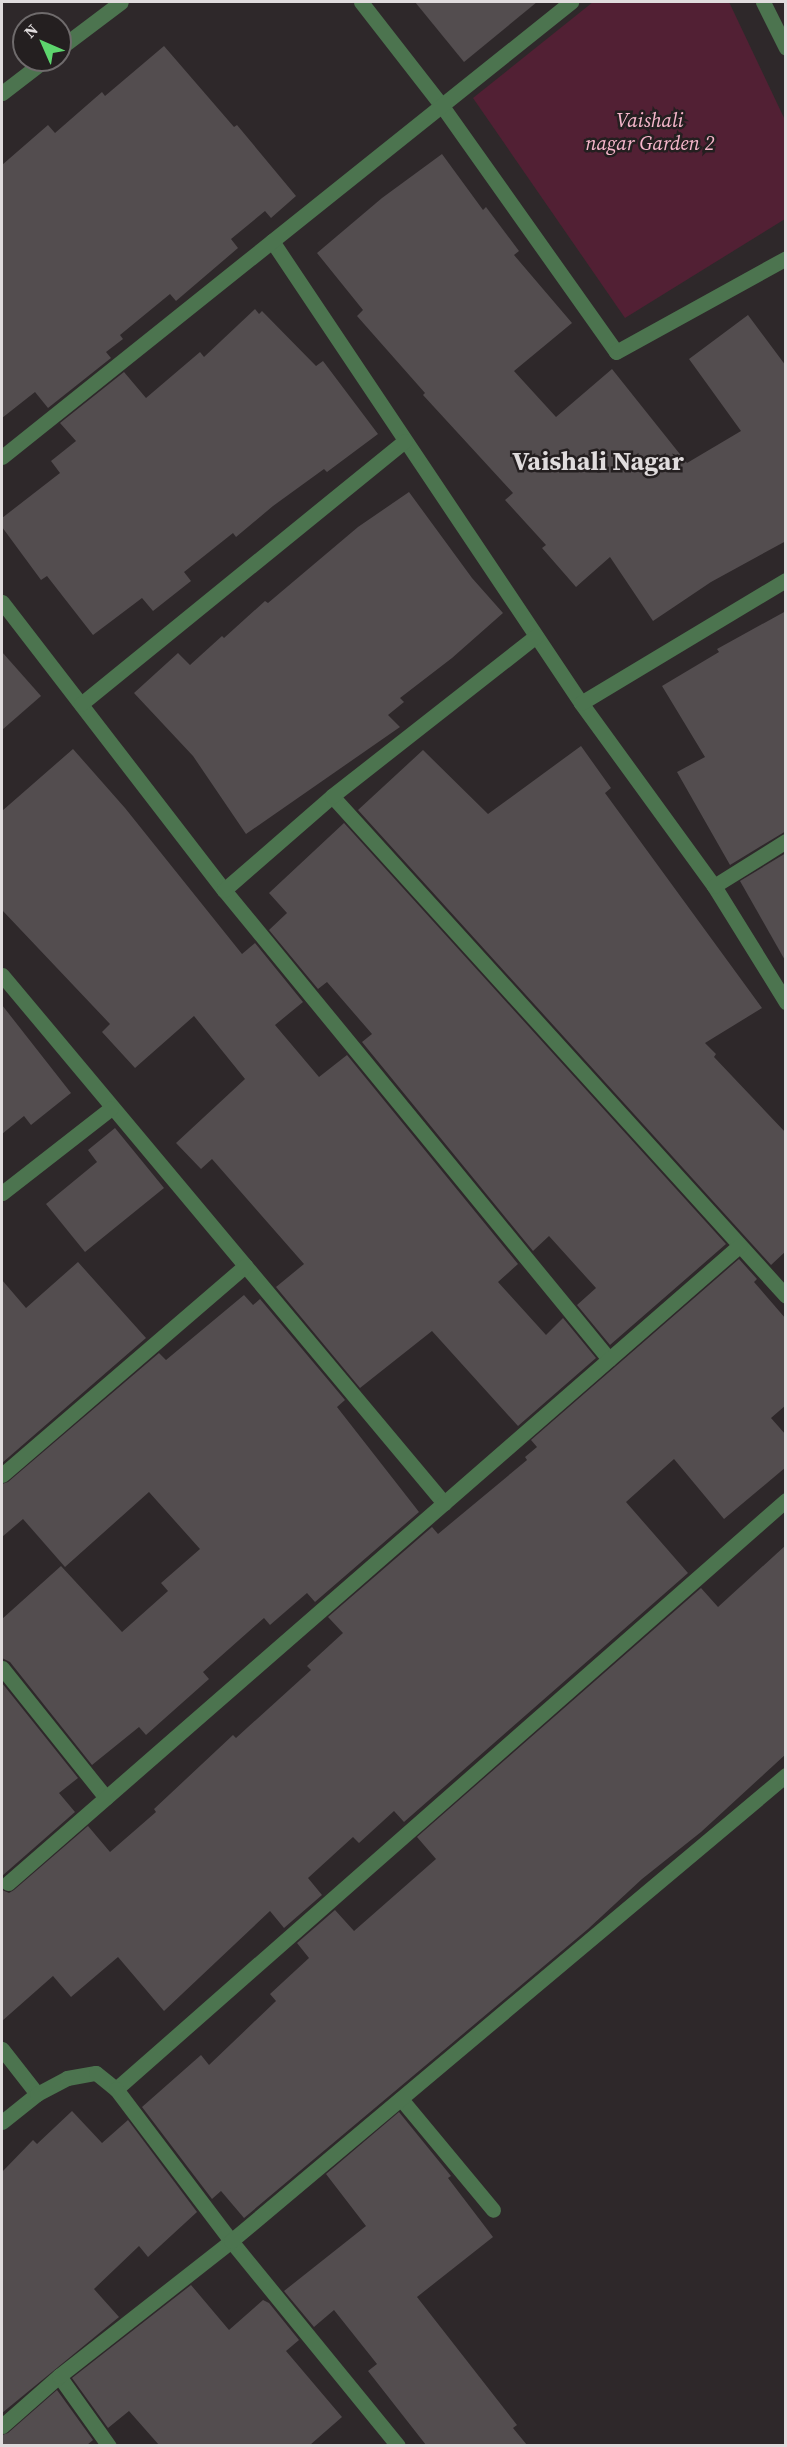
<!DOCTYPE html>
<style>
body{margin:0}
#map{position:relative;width:787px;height:2447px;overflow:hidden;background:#2e282a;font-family:"Source Serif 4",serif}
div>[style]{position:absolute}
.green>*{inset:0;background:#522034}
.building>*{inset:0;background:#534d4f}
.minor>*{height:15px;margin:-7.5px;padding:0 7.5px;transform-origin:7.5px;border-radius:7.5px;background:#4c744f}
span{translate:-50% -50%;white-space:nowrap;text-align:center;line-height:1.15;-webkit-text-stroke:5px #241f20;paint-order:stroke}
.park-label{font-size:20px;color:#f6b7cb;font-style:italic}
.district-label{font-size:26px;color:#e0dcdd;font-weight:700}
.frame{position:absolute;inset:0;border:3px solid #e0dcdd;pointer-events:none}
.north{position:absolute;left:12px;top:12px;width:60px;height:60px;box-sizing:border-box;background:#241f20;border:2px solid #6f6b6c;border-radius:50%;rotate:315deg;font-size:16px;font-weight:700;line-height:24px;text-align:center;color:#e0dcdd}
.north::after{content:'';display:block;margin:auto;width:21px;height:27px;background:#5dd56d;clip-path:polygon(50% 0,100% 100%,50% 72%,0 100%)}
</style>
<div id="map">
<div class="green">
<div style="clip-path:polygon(593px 2px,729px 2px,785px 120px,785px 219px,625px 318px,473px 98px)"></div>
</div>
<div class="building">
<div style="clip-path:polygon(415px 2px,537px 2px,464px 62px)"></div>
<div style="clip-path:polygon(164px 46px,234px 127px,237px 125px,296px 196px,271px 218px,265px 211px,231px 239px,238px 248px,176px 301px,170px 294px,120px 335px,123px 339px,106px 352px,111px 358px,48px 408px,35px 392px,2px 418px,2px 165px,48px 125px,55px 133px,102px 92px,105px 96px)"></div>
<div style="clip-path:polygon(442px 154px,483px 210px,486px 207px,519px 251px,514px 255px,572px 323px,514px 371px,556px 417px,612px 369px,687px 463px,741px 431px,689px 359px,748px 315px,786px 366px,786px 541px,711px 582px,653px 621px,610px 557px,576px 587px,542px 548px,546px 545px,505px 500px,513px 493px,423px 395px,425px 393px,357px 316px,363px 310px,317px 253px,382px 198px)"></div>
<div style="clip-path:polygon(255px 309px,259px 314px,262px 311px,316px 366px,323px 361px,378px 434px,327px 472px,324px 469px,273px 506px,236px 537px,233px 533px,184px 572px,191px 581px,153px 611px,142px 598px,93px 635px,47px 576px,41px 580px,2px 527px,2px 518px,60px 473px,51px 461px,76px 441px,60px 423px,124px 372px,146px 398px,200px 352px,204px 357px)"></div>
<div style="clip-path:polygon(409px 492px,472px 578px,503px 613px,452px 658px,400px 698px,404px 702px,388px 715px,400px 727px,246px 834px,193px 756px,134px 693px,178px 653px,190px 665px,222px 636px,224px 638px,265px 601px,268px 603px,358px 527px)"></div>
<div style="clip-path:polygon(786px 611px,786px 831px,730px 865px,677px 772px,705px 757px,662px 686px,719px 652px,717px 649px)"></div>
<div style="clip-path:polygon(2px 652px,41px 696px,2px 730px)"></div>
<div style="clip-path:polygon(581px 746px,611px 788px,605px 793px,762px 1008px,705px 1043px,716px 1054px,714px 1057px,786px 1133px,786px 1251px,771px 1265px,358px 810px,423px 750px,488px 814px)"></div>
<div style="clip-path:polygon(73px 749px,125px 808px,242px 954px,255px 943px,303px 1002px,275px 1025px,319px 1077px,347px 1055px,518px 1264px,498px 1282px,546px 1335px,563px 1318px,596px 1358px,518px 1426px,432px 1331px,360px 1388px,276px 1287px,304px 1264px,212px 1159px,201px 1169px,176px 1143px,245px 1079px,194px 1016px,135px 1068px,102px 1032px,110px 1024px,2px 910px,2px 811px)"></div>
<div style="clip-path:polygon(344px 823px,726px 1244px,610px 1345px,577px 1305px,596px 1288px,549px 1236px,533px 1251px,362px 1042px,372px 1034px,327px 982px,318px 989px,269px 930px,287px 913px,269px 893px)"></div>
<div style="clip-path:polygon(786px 853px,786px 962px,740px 881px)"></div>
<div style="clip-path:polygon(2px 1005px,71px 1093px,31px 1125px,24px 1116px,2px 1134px)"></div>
<div style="clip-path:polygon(115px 1128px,164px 1188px,85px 1252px,46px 1204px,97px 1162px,88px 1150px)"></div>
<div style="clip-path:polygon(739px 1259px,757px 1279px,754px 1282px,786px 1319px,786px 1405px,771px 1418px,786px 1435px,786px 1467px,724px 1519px,674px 1459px,626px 1502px,688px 1573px,404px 1822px,394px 1811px,359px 1843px,353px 1837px,308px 1878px,322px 1895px,284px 1928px,270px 1911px,164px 2011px,118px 1957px,71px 1997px,53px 1976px,2px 2021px,2px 1890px,9px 1893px,14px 1890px,88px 1826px,110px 1852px,156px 1812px,154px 1809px,233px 1735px,236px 1738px,311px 1670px,307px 1666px,343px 1633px,328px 1617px,432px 1527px,438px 1534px,527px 1460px,525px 1457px,537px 1447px,531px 1440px)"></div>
<div style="clip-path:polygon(78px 1262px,146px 1338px,2px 1463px,2px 1280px,26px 1308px)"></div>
<div style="clip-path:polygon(244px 1295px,253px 1305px,260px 1299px,345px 1400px,337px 1407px,419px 1512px,315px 1602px,307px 1593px,270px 1625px,264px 1618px,203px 1672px,209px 1679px,146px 1735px,139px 1727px,92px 1765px,10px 1662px,2px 1658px,2px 1619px,61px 1566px,122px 1632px,168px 1591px,161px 1583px,200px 1549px,149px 1492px,65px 1567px,23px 1519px,2px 1537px,2px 1484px,8px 1482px,159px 1353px,166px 1360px)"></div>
<div style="clip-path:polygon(786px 1545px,786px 1754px,701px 1832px,642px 1879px,588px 1929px,244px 2218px,221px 2191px,212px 2199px,142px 2107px,201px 2055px,209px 2065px,276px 2001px,270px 1994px,309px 1958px,297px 1943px,335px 1910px,354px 1931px,436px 1859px,417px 1837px,701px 1588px,718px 1607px)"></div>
<div style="clip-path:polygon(2px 1683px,78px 1778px,59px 1793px,75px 1812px,2px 1876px)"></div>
<div style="clip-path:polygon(72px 2111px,102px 2143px,128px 2120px,197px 2212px,148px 2257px,139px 2246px,94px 2289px,119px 2317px,2px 2413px,2px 2172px,33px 2140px,37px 2144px)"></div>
<div style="clip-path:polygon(399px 2112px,451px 2176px,448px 2178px,493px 2237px,417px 2297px,517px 2425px,513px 2428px,527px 2445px,426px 2445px,368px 2371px,377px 2364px,334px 2310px,314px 2327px,284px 2291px,366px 2226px,326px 2174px)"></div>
<div style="clip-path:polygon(191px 2285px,229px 2330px,263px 2300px,269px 2303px,299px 2340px,286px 2351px,342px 2417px,310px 2445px,159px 2445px,129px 2411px,108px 2428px,72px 2378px)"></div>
<div style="clip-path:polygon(57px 2390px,93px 2440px,87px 2445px,2px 2445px,2px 2435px,8px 2433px)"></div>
</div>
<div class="minor">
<div style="left:361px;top:2px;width:132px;rotate:52.1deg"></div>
<div style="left:442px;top:106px;width:301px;rotate:54.7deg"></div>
<div style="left:616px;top:352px;width:194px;rotate:-28.9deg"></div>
<div style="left:763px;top:2px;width:51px;rotate:63.4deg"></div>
<div style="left:60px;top:48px;width:76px;rotate:-37deg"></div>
<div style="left:2px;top:93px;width:54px;rotate:-37.5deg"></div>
<div style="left:272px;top:241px;width:556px;rotate:56.22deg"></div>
<div style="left:581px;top:703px;width:226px;rotate:54deg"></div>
<div style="left:714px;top:886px;width:137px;rotate:58.2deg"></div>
<div style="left:2px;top:457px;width:729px;rotate:-38.65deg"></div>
<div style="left:2px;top:602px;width:364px;rotate:52.4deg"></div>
<div style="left:224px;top:890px;width:607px;rotate:50.62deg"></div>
<div style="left:581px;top:703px;width:239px;rotate:-31deg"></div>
<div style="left:81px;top:704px;width:417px;rotate:-39.1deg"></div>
<div style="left:332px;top:796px;width:675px;rotate:47.76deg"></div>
<div style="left:714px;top:886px;width:85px;rotate:-32deg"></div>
<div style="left:224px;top:890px;width:143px;rotate:-41deg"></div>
<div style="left:332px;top:796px;width:259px;rotate:-38.1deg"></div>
<div style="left:2px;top:975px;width:689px;rotate:50.07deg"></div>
<div style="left:2px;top:1193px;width:138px;rotate:-37.9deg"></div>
<div style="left:2px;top:1475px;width:321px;rotate:-40.7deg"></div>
<div style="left:2px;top:1668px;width:166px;rotate:51.3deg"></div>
<div style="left:8px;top:1883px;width:970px;rotate:-41.07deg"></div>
<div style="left:2px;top:2049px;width:57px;rotate:52.1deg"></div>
<div style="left:116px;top:2089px;width:892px;rotate:-41.32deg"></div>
<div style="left:401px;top:2099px;width:144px;rotate:50.3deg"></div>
<div style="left:2px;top:2122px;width:45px;rotate:-38.7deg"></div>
<div style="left:37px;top:2094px;width:34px;rotate:-28deg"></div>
<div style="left:67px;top:2078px;width:29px;rotate:-10deg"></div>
<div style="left:96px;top:2073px;width:26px;rotate:39deg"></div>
<div style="left:116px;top:2089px;width:191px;rotate:52.9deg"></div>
<div style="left:231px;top:2241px;width:264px;rotate:50.8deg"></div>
<div style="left:59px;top:2376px;width:86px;rotate:54.5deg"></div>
<div style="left:2px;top:2426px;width:76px;rotate:-41.3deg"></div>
<div style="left:59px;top:2376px;width:219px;rotate:-38.1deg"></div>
<div style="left:231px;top:2241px;width:725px;rotate:-40.02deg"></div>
</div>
<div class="park-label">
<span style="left:650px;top:132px">Vaishali<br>nagar Garden 2</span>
</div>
<div class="district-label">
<span style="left:598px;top:462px">Vaishali Nagar</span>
</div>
<div class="frame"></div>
<div class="north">N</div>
</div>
